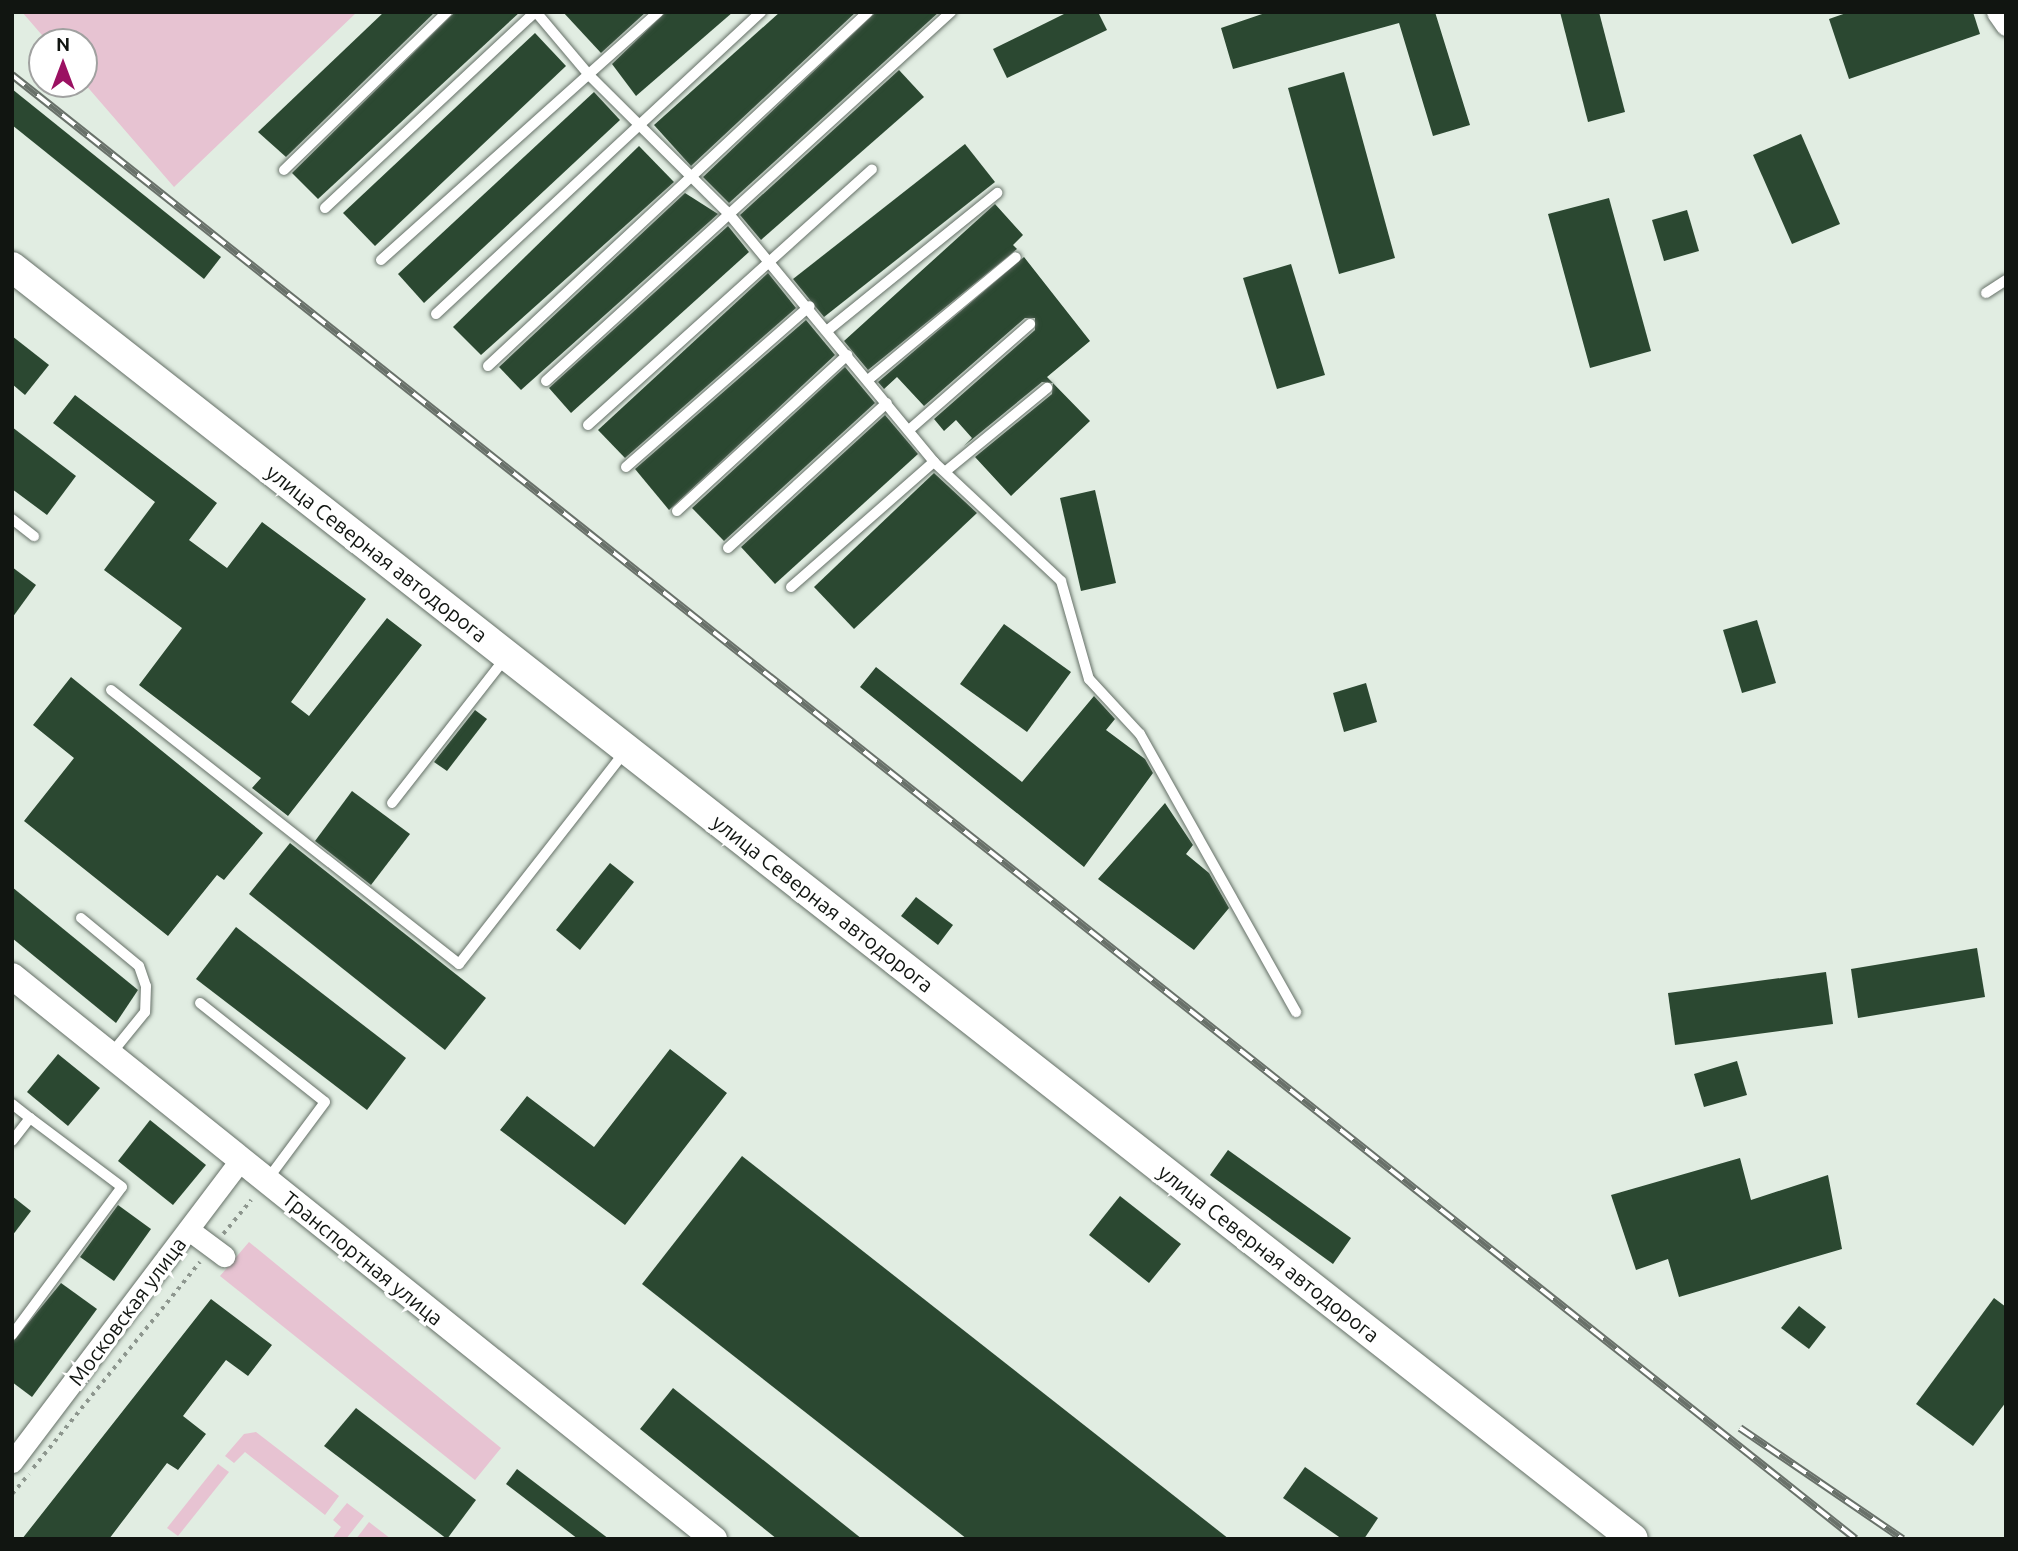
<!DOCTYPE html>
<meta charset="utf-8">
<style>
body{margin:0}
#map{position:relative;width:2018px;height:1551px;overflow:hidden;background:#e1ede2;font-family:Ubuntu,sans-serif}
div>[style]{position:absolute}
.green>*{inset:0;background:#e7c3d2}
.building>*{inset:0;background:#2b4831}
.path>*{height:3.5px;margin-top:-1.75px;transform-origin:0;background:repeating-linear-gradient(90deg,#8d968e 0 3.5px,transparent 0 8.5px)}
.roads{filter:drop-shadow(0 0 2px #657067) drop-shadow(0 0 2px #657067)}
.service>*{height:10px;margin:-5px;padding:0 5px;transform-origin:5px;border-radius:5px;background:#fff}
.minor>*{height:21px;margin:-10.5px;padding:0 10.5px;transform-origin:10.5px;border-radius:10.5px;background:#fff}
.tertiary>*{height:26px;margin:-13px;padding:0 13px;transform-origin:13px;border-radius:13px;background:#fff}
.secondary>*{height:30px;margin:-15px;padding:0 15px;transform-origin:15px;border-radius:15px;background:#fff}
.rail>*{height:8px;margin-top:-4px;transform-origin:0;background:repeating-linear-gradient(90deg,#fff 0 16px,#69716a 0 32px);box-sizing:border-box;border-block:2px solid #69716a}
span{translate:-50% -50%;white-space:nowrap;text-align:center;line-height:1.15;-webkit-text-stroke:7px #fff;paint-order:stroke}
.street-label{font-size:21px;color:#111511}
.frame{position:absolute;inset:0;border:14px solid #111511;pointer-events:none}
.north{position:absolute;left:28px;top:28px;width:70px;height:70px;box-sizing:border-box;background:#fff;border:2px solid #a0a1a0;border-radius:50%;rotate:0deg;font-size:19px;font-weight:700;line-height:28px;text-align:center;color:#111511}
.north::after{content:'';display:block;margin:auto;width:24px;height:32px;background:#9b1162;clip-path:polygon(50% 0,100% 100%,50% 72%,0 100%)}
</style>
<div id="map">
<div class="green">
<div style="clip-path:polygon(22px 12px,357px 12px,174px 187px,84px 83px,84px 42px,48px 42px)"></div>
<div style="clip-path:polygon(249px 1242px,501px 1448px,475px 1480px,220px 1276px)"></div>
<div style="clip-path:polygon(256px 1432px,339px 1496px,325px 1515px,245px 1452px,234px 1463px,225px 1456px,244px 1434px)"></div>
<div style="clip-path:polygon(218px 1464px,229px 1472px,178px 1536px,167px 1528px)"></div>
<div style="clip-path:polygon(347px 1503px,364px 1516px,346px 1539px,332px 1539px,341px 1527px,333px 1520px)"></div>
<div style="clip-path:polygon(369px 1522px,391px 1539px,356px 1539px)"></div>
</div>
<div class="building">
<div style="clip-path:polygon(384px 12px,435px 12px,286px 157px,258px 132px)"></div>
<div style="clip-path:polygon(455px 12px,520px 12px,318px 199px,292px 173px)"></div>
<div style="clip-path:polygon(563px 12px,646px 12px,601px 53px)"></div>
<div style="clip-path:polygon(666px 12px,733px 12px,636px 96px,612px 64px)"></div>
<div style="clip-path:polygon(780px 12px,856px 12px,691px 166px,654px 125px)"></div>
<div style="clip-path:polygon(876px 12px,939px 12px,729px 203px,703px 177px)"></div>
<div style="clip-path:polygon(1068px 12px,1098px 12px,1107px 30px,1007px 78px,993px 49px)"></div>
<div style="clip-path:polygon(1268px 12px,1435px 12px,1470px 125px,1433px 136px,1399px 23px,1233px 69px,1221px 28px)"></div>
<div style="clip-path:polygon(1560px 12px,1599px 12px,1625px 112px,1588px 122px)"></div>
<div style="clip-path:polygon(1849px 12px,1973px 12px,1980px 34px,1849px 79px,1829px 19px)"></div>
<div style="clip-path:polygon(535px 33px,566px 66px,375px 246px,343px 213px)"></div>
<div style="clip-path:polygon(899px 70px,924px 97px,761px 240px,740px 215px)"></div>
<div style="clip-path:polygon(1344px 72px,1395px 258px,1339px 274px,1288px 88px)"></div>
<div style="clip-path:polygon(12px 89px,221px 257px,204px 279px,12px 125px)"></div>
<div style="clip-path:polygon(594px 92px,620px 120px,424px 303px,398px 274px)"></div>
<div style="clip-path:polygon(1801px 134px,1840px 224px,1792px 244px,1753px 155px)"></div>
<div style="clip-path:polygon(965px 144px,995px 182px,824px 317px,793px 279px)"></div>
<div style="clip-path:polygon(639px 146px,674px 182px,481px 355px,453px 327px)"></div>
<div style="clip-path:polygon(685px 193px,718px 214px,521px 390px,499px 367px)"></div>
<div style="clip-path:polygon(1609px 198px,1651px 351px,1590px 368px,1548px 214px)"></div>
<div style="clip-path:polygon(995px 204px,1023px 235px,1013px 245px,1017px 249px,868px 370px,844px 341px)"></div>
<div style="clip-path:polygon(1687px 210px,1699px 251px,1664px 261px,1652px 220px)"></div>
<div style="clip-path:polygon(728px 226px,749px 252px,571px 413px,549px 388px)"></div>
<div style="clip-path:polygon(1024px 257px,1090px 341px,1047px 377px,1090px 421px,1011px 496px,975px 457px,1052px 394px,1053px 383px,1042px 382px,964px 446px,972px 438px,956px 420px,944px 431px,934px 419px,1035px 330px,1035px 318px,1025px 318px,924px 406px,897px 377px,884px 389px,878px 382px)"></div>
<div style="clip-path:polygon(1291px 264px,1325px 375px,1277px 389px,1243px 278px)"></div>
<div style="clip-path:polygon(768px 273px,796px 308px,625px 458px,598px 430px)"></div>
<div style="clip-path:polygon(806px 320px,835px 355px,669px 510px,635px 469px)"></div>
<div style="clip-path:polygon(12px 336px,49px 365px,25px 395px,12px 384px)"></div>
<div style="clip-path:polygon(845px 367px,875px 403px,724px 541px,692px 508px)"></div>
<div style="clip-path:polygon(75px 395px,217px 503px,189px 540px,227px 568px,262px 522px,366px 599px,291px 702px,309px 716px,387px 618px,422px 645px,288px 816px,252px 788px,261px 778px,139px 685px,182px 628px,104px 570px,155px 502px,53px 423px)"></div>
<div style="clip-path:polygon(885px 415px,918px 454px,775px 584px,741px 547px)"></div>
<div style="clip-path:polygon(12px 427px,76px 476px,47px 515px,12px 489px)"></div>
<div style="clip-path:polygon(934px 473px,977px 513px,854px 629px,814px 587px)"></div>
<div style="clip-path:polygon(1095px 490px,1116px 583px,1081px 591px,1060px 498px)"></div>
<div style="clip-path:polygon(12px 567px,36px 585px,12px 618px)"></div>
<div style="clip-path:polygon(1757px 620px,1776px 683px,1742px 693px,1723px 630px)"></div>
<div style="clip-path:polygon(1004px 624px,1071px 672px,1027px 732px,960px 684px)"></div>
<div style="clip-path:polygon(876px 667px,1022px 782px,1094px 696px,1115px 719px,1106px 730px,1145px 759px,1153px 773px,1084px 867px,860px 687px)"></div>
<div style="clip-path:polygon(71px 677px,263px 833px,224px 880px,217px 875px,168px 936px,24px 821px,74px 758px,33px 725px)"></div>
<div style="clip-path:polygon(1366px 683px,1377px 722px,1344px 732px,1333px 693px)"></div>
<div style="clip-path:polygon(475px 710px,487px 719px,447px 771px,434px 762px)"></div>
<div style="clip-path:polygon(352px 791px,410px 834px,371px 885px,315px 841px)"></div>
<div style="clip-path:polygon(1165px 803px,1193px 845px,1186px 854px,1209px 873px,1229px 908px,1194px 950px,1098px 879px)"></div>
<div style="clip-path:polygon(290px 843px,486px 998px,445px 1050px,249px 894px)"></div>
<div style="clip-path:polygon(610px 863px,634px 882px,580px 950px,556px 930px)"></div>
<div style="clip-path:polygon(12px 887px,138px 990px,116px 1023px,12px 938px)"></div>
<div style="clip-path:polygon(916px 897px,953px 925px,938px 945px,901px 916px)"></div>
<div style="clip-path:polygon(236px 927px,406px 1058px,367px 1110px,196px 979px)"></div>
<div style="clip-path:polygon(1977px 948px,1985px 997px,1858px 1018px,1851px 969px)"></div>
<div style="clip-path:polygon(1826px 972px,1833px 1024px,1675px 1045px,1668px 993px)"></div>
<div style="clip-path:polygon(670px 1049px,727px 1093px,625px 1225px,500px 1130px,527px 1096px,594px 1147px)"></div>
<div style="clip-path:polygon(58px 1054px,100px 1088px,68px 1126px,27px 1092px)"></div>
<div style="clip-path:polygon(1737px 1061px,1747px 1095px,1704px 1107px,1694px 1074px)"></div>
<div style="clip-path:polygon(150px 1120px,206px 1165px,173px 1205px,118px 1161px)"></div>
<div style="clip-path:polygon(1228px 1150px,1351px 1238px,1333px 1264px,1210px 1175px)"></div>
<div style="clip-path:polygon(742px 1156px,1229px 1539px,967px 1539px,642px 1284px)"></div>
<div style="clip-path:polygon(1740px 1158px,1751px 1200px,1828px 1175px,1842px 1249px,1679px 1297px,1668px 1259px,1636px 1270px,1611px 1195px)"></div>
<div style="clip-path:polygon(12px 1196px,31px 1211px,12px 1236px)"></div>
<div style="clip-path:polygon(1120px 1196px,1181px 1244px,1149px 1283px,1089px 1235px)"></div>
<div style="clip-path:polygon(118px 1205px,151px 1229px,114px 1281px,80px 1257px)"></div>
<div style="clip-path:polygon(61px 1283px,97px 1309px,32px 1397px,12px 1382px,12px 1343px)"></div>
<div style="clip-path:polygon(1994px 1298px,2006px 1307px,2006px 1402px,1973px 1446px,1916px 1404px)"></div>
<div style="clip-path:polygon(211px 1299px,272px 1345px,248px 1376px,226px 1360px,183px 1416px,206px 1434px,178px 1470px,167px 1463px,109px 1539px,22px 1539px)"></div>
<div style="clip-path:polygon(1799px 1306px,1826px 1327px,1809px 1349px,1781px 1328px)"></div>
<div style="clip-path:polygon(673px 1388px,862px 1539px,777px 1539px,640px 1429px)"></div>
<div style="clip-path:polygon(356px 1408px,476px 1500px,447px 1539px,324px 1446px)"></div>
<div style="clip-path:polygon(1305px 1467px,1378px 1518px,1364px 1539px,1342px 1539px,1283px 1498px)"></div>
<div style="clip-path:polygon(517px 1469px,609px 1539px,578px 1539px,506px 1484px)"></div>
</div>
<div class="path">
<div style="left:223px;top:1234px;width:44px;rotate:-50.5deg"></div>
<div style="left:33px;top:1468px;width:265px;rotate:-51deg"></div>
<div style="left:12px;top:1494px;width:26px;rotate:-50deg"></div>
</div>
<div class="roads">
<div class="service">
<div style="left:536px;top:12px;width:82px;rotate:49.9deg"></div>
<div style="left:589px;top:75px;width:197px;rotate:44.8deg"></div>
<div style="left:729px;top:214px;width:322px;rotate:50.4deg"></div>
<div style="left:934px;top:462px;width:174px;rotate:43.1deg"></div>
<div style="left:1061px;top:581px;width:102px;rotate:74.1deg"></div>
<div style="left:1089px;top:679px;width:75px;rotate:47.2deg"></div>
<div style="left:1140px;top:734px;width:319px;rotate:60.7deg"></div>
<div style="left:284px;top:170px;width:227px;rotate:-44.1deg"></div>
<div style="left:325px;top:208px;width:287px;rotate:-43deg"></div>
<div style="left:381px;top:260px;width:372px;rotate:-41.8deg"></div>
<div style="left:1986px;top:293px;width:24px;rotate:-33deg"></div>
<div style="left:436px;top:314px;width:444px;rotate:-42.9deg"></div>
<div style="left:828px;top:330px;width:218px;rotate:-39deg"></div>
<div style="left:488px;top:366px;width:519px;rotate:-42.97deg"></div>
<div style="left:868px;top:380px;width:192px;rotate:-39.7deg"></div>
<div style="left:546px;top:381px;width:548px;rotate:-42.34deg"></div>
<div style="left:588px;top:425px;width:382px;rotate:-42deg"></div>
<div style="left:909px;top:430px;width:161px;rotate:-41.2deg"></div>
<div style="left:626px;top:467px;width:244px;rotate:-41.2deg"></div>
<div style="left:946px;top:471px;width:131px;rotate:-39.4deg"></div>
<div style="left:677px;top:511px;width:231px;rotate:-42.5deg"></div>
<div style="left:12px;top:519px;width:28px;rotate:38deg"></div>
<div style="left:728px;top:548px;width:215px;rotate:-42.4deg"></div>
<div style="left:791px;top:587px;width:190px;rotate:-41.2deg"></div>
<div style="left:111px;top:690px;width:443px;rotate:38.2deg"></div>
<div style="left:459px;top:964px;width:271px;rotate:-52deg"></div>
<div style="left:392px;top:803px;width:187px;rotate:-52deg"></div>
<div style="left:81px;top:918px;width:75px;rotate:39.6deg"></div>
<div style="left:139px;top:966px;width:21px;rotate:71deg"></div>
<div style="left:146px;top:986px;width:26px;rotate:92deg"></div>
<div style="left:145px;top:1012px;width:54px;rotate:129deg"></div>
<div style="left:200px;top:1003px;width:159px;rotate:38.4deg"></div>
<div style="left:325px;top:1102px;width:97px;rotate:126.6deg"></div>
<div style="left:12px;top:1104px;width:23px;rotate:38deg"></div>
<div style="left:30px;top:1118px;width:29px;rotate:128deg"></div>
<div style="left:12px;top:1335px;width:184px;rotate:-53.4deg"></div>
<div style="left:122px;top:1187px;width:115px;rotate:-143.1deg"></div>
</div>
<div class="minor">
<div style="left:1997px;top:12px;width:16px;rotate:55deg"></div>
<div style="left:189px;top:1230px;width:44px;rotate:36.6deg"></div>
<div style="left:12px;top:1462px;width:380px;rotate:-52.9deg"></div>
</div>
<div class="tertiary">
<div style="left:12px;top:976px;width:900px;rotate:38.73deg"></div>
</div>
<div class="secondary">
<div style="left:12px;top:267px;width:2060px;rotate:38.12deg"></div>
</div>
</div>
<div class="rail">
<div style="left:12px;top:75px;width:2354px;rotate:38.45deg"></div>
<div style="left:1740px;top:1428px;width:197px;rotate:34.3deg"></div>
</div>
<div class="street-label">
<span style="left:377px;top:553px;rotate:38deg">улица Северная автодорога</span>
<span style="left:823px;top:903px;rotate:38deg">улица Северная автодорога</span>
<span style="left:1269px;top:1253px;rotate:38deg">улица Северная автодорога</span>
<span style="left:363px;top:1258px;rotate:39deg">Транспортная улица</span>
<span style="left:127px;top:1311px;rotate:-53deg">Московская улица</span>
</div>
<div class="frame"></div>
<div class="north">N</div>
</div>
